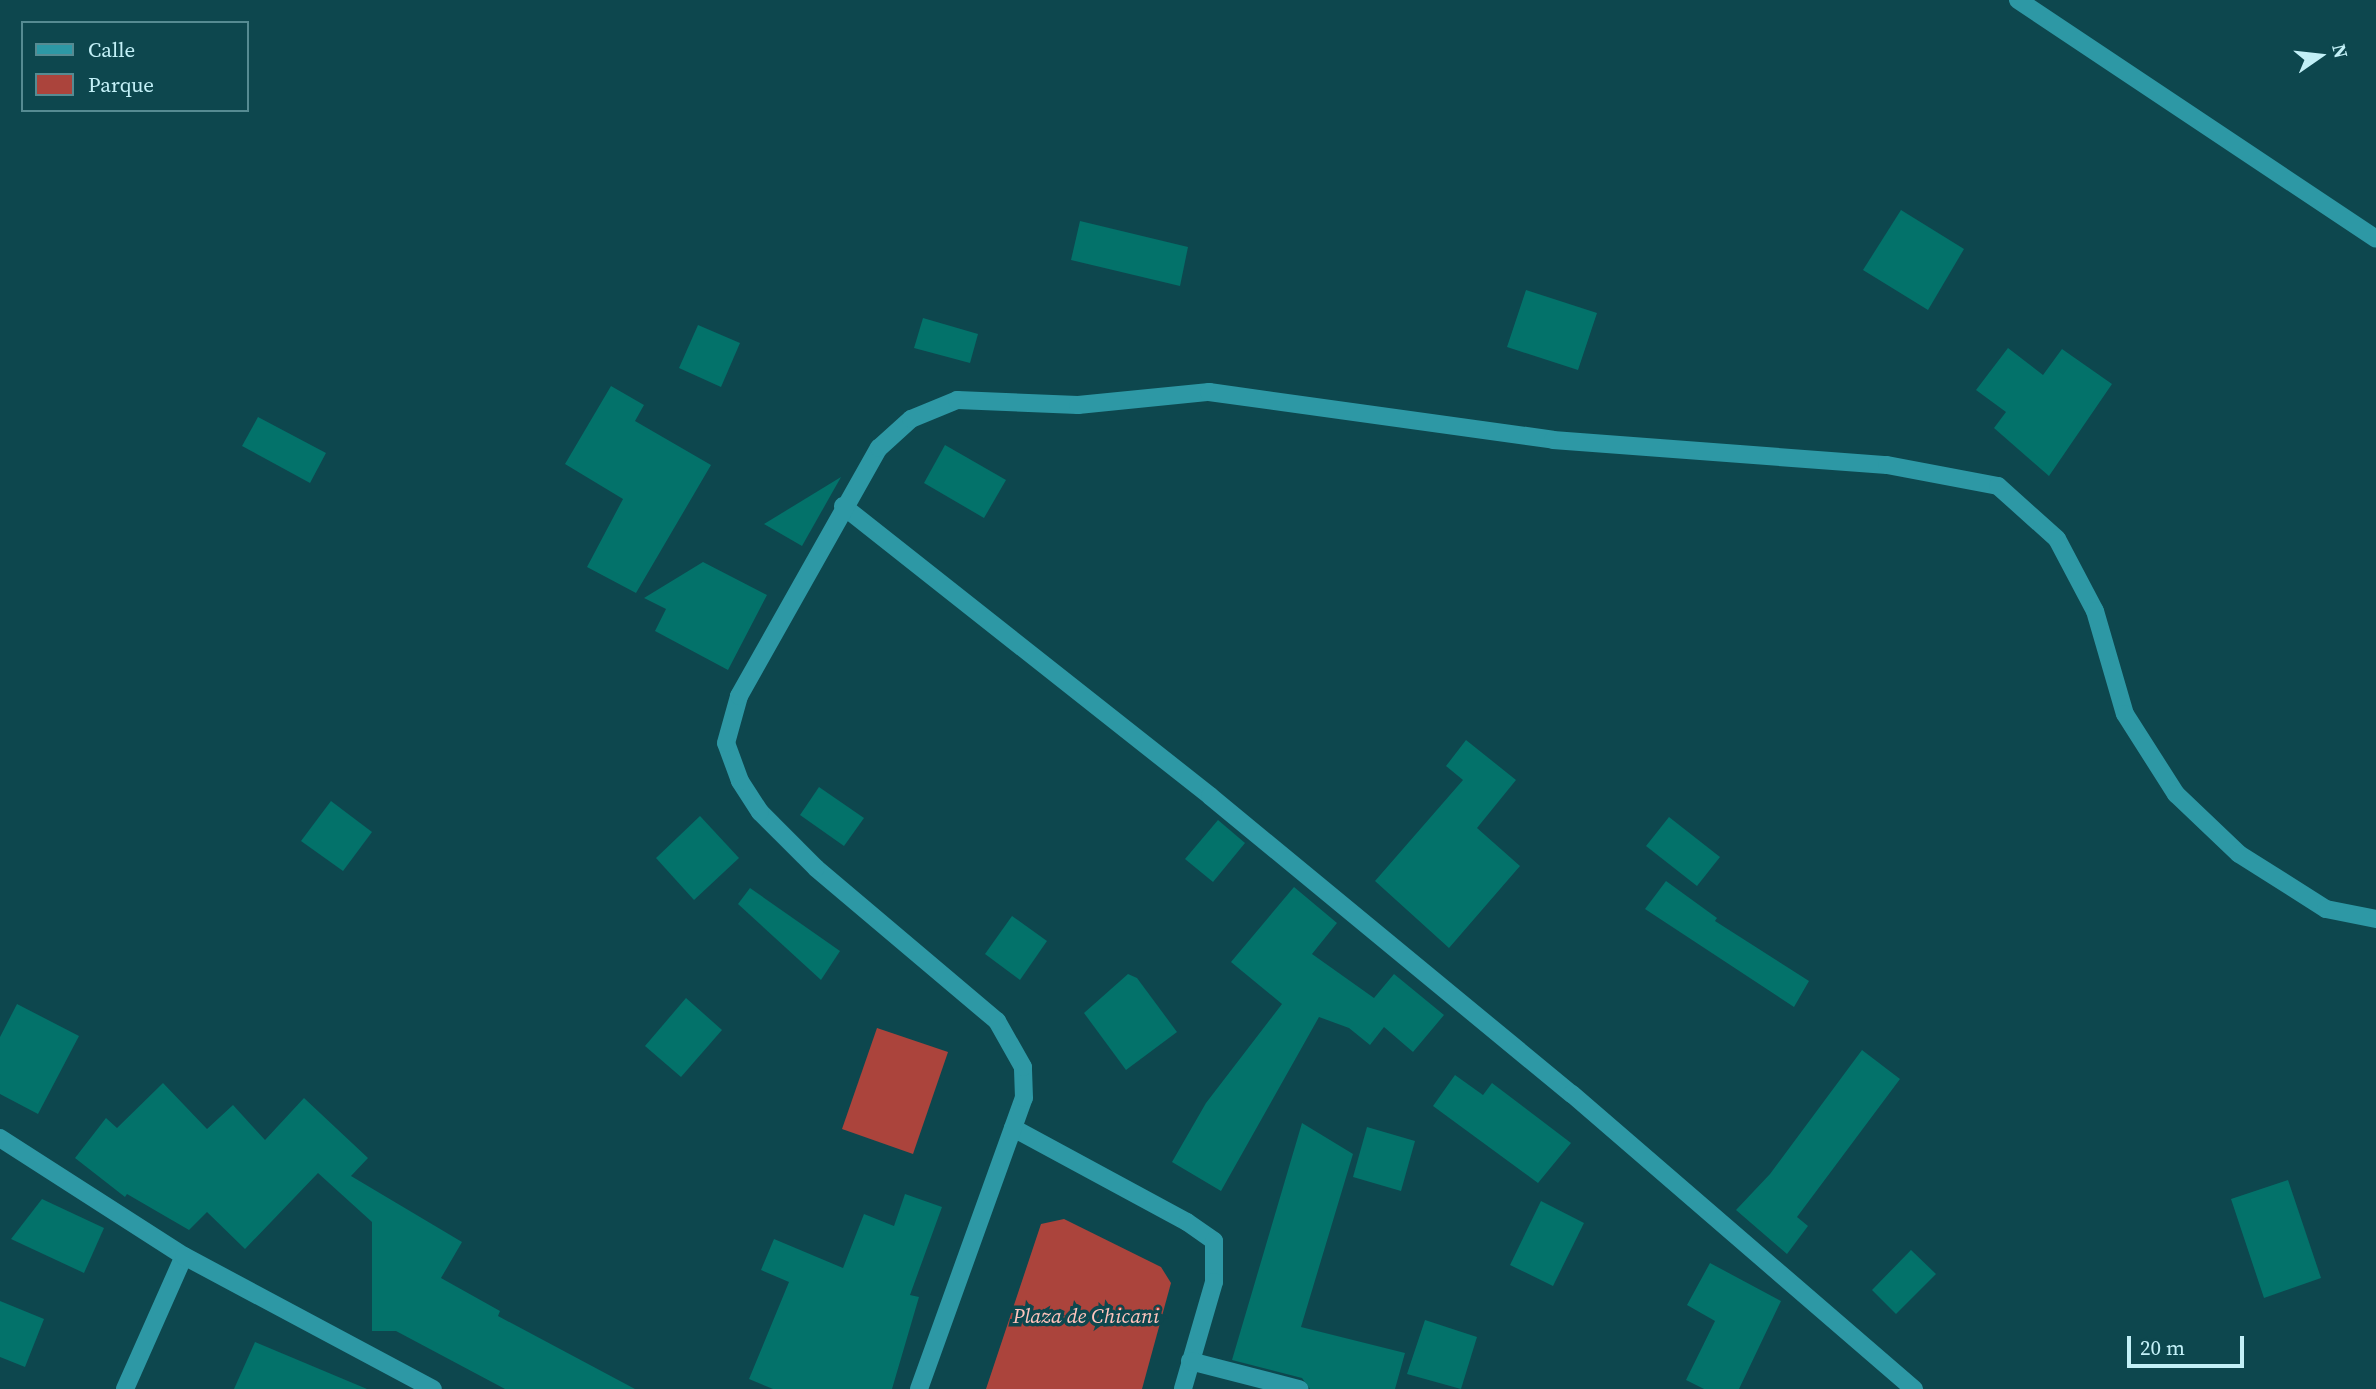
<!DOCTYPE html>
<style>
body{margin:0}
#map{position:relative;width:2376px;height:1389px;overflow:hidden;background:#0d474e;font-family:"Source Serif 4",serif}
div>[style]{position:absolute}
.green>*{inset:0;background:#ab443c}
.building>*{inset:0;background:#03726a}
.minor>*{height:18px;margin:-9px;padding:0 9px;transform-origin:9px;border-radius:9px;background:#2d98a5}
.tertiary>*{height:18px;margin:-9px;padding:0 9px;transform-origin:9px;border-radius:9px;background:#2d98a5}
span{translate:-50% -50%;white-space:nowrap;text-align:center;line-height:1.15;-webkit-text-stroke:7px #0d474e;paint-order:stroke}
.park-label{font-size:21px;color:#ffc4bc;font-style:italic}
.legend{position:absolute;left:21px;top:21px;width:228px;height:91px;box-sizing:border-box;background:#0d474e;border:2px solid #568b92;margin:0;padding:9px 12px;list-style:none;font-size:21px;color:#c3f0f7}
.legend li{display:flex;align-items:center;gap:14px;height:35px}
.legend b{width:35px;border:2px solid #568b92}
.north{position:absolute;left:2285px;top:21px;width:70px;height:70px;-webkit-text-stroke:5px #0d474e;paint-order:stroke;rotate:76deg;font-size:19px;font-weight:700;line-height:28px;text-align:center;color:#c3f0f7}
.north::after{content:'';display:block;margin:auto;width:24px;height:32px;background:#c3f0f7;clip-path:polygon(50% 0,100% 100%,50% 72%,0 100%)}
.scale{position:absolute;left:2127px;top:1336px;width:117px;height:32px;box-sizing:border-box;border:4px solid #c3f0f7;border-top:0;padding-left:9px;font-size:21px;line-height:24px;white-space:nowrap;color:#c3f0f7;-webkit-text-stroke:5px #0d474e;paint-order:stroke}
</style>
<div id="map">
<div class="green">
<div style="clip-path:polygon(877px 1028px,948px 1052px,913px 1154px,842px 1129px)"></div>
<div style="clip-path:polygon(1064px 1219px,1161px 1267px,1171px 1283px,1142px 1389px,986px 1389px,1041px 1224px)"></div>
</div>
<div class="building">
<div style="clip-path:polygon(1901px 210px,1964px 249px,1928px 310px,1863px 270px)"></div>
<div style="clip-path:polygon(1080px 221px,1188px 247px,1180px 286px,1071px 260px)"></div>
<div style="clip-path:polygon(1526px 290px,1597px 313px,1578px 370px,1507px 347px)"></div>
<div style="clip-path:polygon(923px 318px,978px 334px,970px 363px,914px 348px)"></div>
<div style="clip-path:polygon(698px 325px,740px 343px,721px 387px,679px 368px)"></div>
<div style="clip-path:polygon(2008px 348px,2043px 375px,2062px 349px,2112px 384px,2049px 476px,1994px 428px,2006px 412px,1976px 390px)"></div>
<div style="clip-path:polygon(611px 386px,644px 405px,635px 421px,711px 465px,636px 593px,587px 567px,623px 499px,565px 464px)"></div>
<div style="clip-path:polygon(258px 417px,326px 453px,310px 483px,242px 446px)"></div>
<div style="clip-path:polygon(945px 445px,1006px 480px,984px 518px,924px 483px)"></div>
<div style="clip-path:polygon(841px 477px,802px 546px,764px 524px)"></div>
<div style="clip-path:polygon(703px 562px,767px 595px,728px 670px,655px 631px,666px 609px,644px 598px)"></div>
<div style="clip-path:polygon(1466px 740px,1516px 780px,1477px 828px,1520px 866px,1449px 948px,1375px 881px,1463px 780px,1446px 766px)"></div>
<div style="clip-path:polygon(819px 787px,864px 818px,844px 846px,800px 815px)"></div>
<div style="clip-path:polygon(331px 801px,372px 832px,343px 871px,301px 841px)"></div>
<div style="clip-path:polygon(700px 816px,739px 858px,694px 900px,656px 858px)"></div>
<div style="clip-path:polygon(1669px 817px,1720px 857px,1697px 886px,1646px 846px)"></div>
<div style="clip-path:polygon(1218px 820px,1245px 843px,1213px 882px,1185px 859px)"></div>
<div style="clip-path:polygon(1666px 881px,1717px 918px,1715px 921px,1809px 981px,1794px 1007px,1645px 909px)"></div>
<div style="clip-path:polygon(1294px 887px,1337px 923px,1312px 954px,1374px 998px,1394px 974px,1444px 1015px,1413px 1052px,1384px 1027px,1370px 1045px,1349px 1028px,1319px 1017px,1221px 1191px,1172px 1162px,1206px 1103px,1282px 1004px,1231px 962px)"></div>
<div style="clip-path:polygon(750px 888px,840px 951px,821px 980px,738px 904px)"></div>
<div style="clip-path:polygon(1012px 916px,1047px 941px,1020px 980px,985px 954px)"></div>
<div style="clip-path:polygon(1128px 974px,1137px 978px,1177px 1032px,1126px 1070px,1084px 1013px)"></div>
<div style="clip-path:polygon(686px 998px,722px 1030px,681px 1077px,645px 1046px)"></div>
<div style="clip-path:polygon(17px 1004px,79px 1036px,38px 1114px,0 1094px,0 1037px)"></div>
<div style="clip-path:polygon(1862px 1050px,1900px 1079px,1797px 1217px,1808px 1226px,1787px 1254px,1736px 1210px,1770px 1174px)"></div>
<div style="clip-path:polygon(1455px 1075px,1483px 1095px,1492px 1083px,1571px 1143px,1538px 1183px,1433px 1106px)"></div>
<div style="clip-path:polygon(163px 1083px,207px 1129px,233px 1105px,265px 1140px,304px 1098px,368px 1158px,351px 1176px,462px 1242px,441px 1278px,500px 1311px,498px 1316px,635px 1389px,505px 1389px,396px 1331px,372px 1331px,372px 1222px,318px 1173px,245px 1249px,207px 1212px,189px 1230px,127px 1194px,125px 1197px,75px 1158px,106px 1118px,117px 1128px)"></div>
<div style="clip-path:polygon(1302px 1123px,1353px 1154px,1301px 1327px,1405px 1353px,1395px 1389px,1310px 1389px,1302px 1378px,1232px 1360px)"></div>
<div style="clip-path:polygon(1367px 1127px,1415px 1141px,1401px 1191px,1353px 1177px)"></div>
<div style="clip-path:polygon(2288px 1180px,2321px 1278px,2264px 1298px,2231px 1199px)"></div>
<div style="clip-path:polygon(905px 1194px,942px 1207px,910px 1295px,919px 1297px,892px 1389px,773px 1389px,749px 1379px,789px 1282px,761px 1270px,774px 1239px,843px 1268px,864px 1214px,894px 1226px)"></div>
<div style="clip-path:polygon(42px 1199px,104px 1228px,84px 1273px,11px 1239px)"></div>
<div style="clip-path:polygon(1541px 1201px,1584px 1223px,1553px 1286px,1510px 1265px)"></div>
<div style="clip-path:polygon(1911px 1250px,1936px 1274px,1896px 1314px,1872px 1290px)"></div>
<div style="clip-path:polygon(1710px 1263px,1781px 1301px,1739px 1389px,1704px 1389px,1686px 1380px,1715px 1321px,1687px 1305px)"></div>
<div style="clip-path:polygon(0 1301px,44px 1319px,25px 1367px,0 1357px)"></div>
<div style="clip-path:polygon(1425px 1320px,1477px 1337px,1461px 1389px,1407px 1374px)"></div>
<div style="clip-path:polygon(255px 1342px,367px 1389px,234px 1389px)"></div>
</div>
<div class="minor">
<div style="left:2018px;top:0;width:430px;rotate:33.7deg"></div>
<div style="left:843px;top:506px;width:468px;rotate:38.3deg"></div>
<div style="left:1210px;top:796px;width:469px;rotate:39.5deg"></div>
<div style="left:1572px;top:1094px;width:452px;rotate:40.8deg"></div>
<div style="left:1013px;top:1128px;width:198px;rotate:28.4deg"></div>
<div style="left:1187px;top:1222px;width:33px;rotate:35deg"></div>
<div style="left:1214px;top:1241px;width:41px;rotate:90deg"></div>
<div style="left:1214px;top:1282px;width:111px;rotate:106.2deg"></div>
<div style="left:1190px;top:1361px;width:113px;rotate:14.4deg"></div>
<div style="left:125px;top:1389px;width:145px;rotate:-66.1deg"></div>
</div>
<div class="tertiary">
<div style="left:0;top:1138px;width:219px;rotate:32.7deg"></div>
<div style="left:184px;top:1256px;width:282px;rotate:28.1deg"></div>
<div style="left:919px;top:1389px;width:309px;rotate:-70.2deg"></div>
<div style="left:1024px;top:1098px;width:31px;rotate:-92deg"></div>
<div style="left:1023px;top:1067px;width:53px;rotate:-119.5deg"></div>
<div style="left:997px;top:1021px;width:237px;rotate:-139.8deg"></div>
<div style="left:816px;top:868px;width:79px;rotate:-135deg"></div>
<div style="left:760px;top:812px;width:37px;rotate:-123deg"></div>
<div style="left:740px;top:781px;width:40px;rotate:-110.2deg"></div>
<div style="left:726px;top:743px;width:49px;rotate:-74.5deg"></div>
<div style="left:739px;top:696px;width:285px;rotate:-60.6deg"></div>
<div style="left:879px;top:448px;width:43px;rotate:-42.2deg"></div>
<div style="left:911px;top:419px;width:50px;rotate:-22.4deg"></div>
<div style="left:957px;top:400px;width:121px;rotate:2.4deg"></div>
<div style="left:1078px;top:405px;width:132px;rotate:-5.7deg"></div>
<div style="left:1209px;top:392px;width:347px;rotate:7.9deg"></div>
<div style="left:1553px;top:440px;width:335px;rotate:4.3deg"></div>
<div style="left:1887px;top:465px;width:113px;rotate:10.7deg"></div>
<div style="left:1998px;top:486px;width:79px;rotate:41.9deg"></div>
<div style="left:2057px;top:539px;width:81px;rotate:62.2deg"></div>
<div style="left:2095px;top:611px;width:107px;rotate:73.8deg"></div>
<div style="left:2125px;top:714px;width:95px;rotate:57.5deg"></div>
<div style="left:2176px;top:794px;width:87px;rotate:43.6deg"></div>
<div style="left:2239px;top:854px;width:103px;rotate:32.3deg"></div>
<div style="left:2326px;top:909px;width:51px;rotate:11.3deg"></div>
</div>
<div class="park-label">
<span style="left:1086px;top:1316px">Plaza de Chicani</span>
</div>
<ul class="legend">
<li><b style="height:9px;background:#2d98a5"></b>Calle</li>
<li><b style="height:19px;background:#ab443c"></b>Parque</li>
</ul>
<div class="north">N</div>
<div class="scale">20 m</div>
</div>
